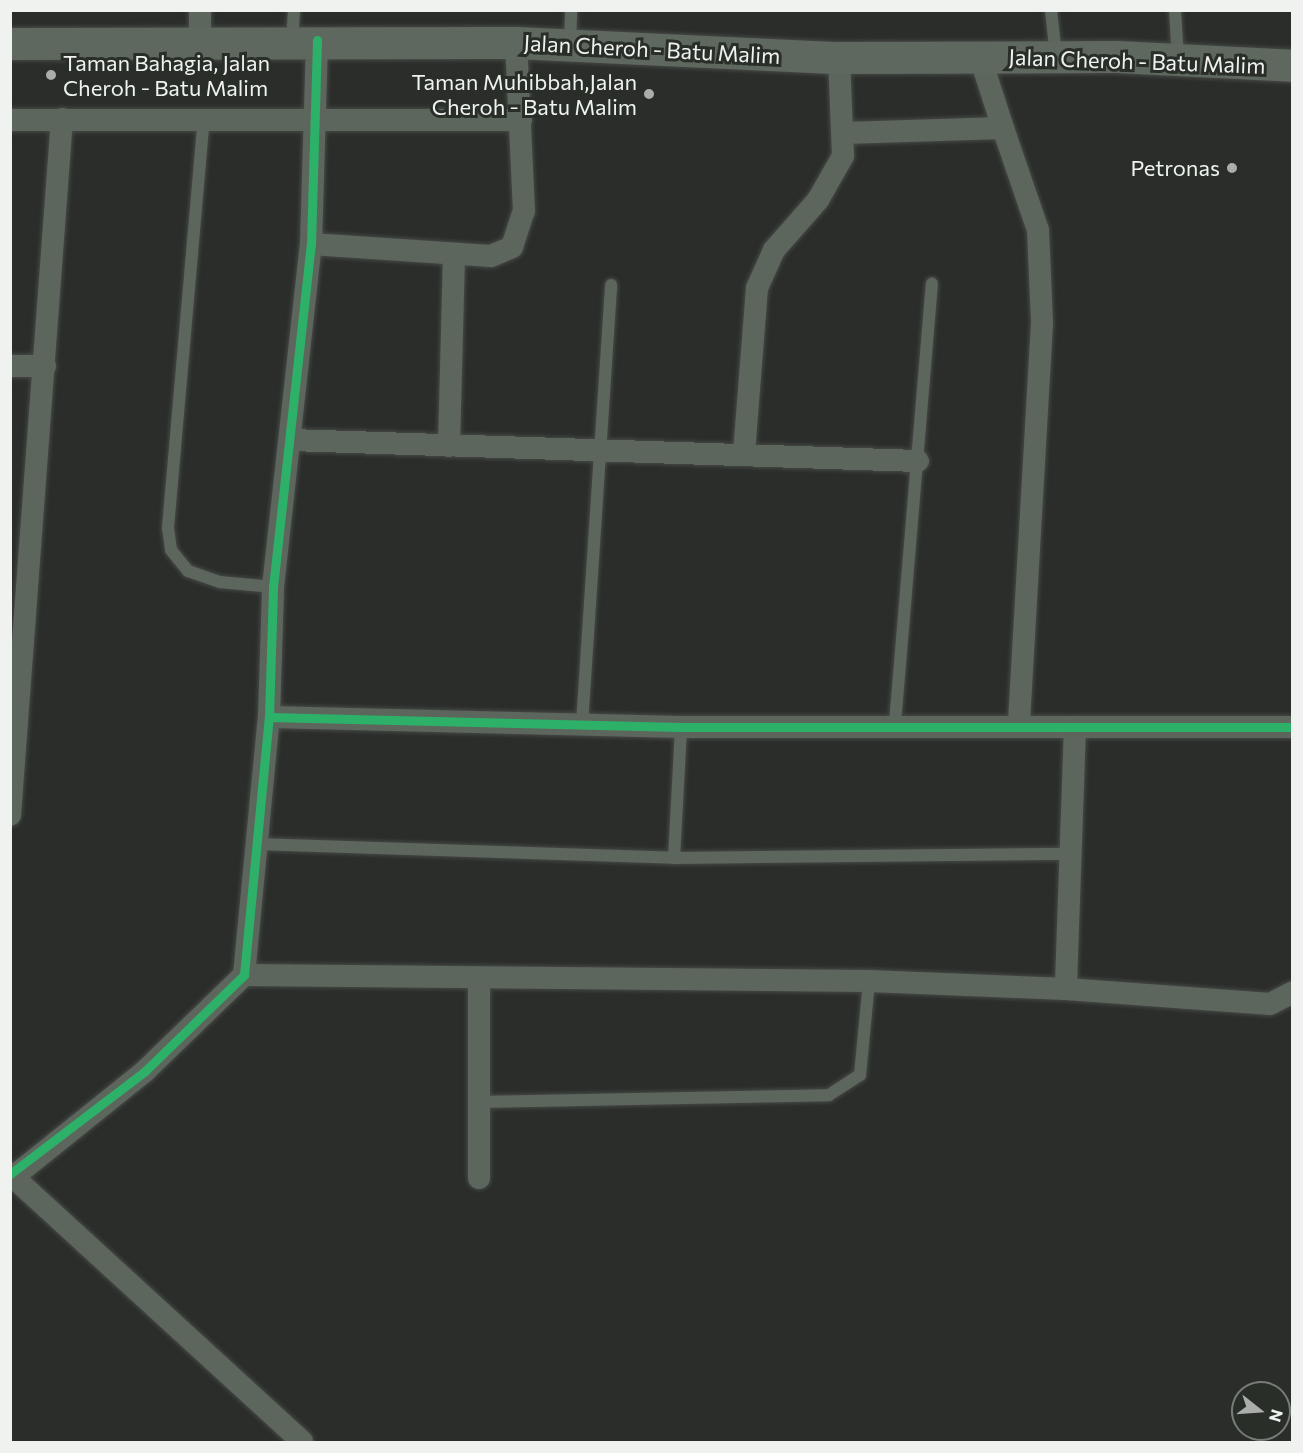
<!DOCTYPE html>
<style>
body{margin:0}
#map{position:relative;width:1303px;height:1453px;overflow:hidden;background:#2a2d2a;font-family:Commissioner,sans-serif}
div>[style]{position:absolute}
.roads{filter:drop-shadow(0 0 2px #464846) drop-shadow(0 0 2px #464846)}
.service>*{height:12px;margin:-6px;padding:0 6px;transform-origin:6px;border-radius:6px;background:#5d665d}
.minor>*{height:22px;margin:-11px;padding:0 11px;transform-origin:11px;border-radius:11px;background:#5d665d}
.secondary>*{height:32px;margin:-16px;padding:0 16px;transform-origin:16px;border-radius:16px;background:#5f685f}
.cycleway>*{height:9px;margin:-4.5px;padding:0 4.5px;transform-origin:4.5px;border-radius:4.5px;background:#2db169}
.dots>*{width:16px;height:16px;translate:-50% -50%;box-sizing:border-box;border:3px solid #292e29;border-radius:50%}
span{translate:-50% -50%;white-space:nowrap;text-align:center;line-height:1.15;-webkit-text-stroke:6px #292e29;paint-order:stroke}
.street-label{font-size:22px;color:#eff2ef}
.poi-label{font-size:22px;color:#eff2ef}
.left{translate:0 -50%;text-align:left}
.right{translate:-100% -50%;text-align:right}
.frame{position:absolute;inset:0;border:12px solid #eff2ef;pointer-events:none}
.north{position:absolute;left:1231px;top:1381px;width:60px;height:60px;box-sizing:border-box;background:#292e29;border:2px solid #787c78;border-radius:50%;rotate:107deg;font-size:16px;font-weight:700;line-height:24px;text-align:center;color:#eff2ef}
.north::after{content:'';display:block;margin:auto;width:21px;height:27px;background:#aaadaa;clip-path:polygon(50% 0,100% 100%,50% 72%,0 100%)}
</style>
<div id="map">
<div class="roads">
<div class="service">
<div style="left:1051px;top:10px;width:46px;rotate:83.8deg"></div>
<div style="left:1175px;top:10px;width:49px;rotate:86.5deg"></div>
<div style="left:292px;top:40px;width:30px;rotate:-86deg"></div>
<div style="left:570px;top:44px;width:34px;rotate:-88deg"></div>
<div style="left:204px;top:116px;width:414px;rotate:95deg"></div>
<div style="left:168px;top:528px;width:22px;rotate:82deg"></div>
<div style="left:171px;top:550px;width:27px;rotate:51deg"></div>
<div style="left:188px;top:571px;width:34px;rotate:19deg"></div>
<div style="left:220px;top:582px;width:53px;rotate:5.4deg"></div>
<div style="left:895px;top:723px;width:441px;rotate:-85.2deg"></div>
<div style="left:582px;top:724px;width:440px;rotate:-86.2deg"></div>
<div style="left:256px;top:844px;width:418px;rotate:1.9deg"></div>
<div style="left:674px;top:858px;width:398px;rotate:-0.6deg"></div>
<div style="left:674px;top:858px;width:131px;rotate:-86.9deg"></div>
<div style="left:479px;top:1102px;width:350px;rotate:-1.1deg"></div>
<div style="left:829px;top:1095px;width:37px;rotate:-33deg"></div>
<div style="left:860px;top:1075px;width:94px;rotate:-84.5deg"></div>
</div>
<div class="minor">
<div style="left:200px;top:10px;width:30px;rotate:90deg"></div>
<div style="left:10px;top:120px;width:511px"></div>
<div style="left:1003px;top:128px;width:108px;rotate:71.1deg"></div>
<div style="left:1038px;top:230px;width:93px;rotate:87.5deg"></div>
<div style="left:1042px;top:323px;width:404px;rotate:93.3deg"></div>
<div style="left:844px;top:133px;width:159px;rotate:-1.8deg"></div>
<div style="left:1003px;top:128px;width:75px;rotate:-107.9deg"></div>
<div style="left:311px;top:244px;width:180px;rotate:3.8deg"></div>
<div style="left:491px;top:256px;width:23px;rotate:-23deg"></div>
<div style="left:512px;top:247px;width:38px;rotate:-72deg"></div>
<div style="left:524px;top:211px;width:168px;rotate:-92.7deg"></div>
<div style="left:10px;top:366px;width:35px"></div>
<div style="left:291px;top:440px;width:627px;rotate:1.92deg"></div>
<div style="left:449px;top:446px;width:192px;rotate:-88.5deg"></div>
<div style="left:744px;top:453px;width:166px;rotate:-85.5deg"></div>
<div style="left:757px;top:288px;width:42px;rotate:-65.9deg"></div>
<div style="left:774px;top:250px;width:67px;rotate:-48.7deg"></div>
<div style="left:818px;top:200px;width:51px;rotate:-60.4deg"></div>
<div style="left:843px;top:156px;width:98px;rotate:-92.3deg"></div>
<div style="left:269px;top:717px;width:412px;rotate:1.4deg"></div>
<div style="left:681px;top:727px;width:611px"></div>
<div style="left:1075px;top:727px;width:262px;rotate:92deg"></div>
<div style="left:1066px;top:989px;width:205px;rotate:4.2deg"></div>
<div style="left:1270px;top:1004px;width:25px;rotate:-27deg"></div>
<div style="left:10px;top:815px;width:698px;rotate:-85.73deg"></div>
<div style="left:244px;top:975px;width:625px;rotate:0.55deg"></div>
<div style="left:869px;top:981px;width:197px;rotate:2.3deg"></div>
<div style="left:10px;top:1174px;width:396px;rotate:42.5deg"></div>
<div style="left:12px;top:1178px;width:171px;rotate:-38.8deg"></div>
<div style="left:145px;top:1071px;width:138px;rotate:-44.1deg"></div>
<div style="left:244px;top:975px;width:259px;rotate:-84.5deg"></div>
<div style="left:269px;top:717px;width:130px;rotate:-88.2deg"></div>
<div style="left:273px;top:587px;width:345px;rotate:-83.7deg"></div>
<div style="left:311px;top:244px;width:204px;rotate:-88.3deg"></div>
<div style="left:479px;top:1178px;width:199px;rotate:-90deg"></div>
</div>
<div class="secondary">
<div style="left:10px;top:44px;width:506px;rotate:-0.11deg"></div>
<div style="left:516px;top:43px;width:323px;rotate:2.7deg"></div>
<div style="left:839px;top:58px;width:278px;rotate:-0.2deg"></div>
<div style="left:1117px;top:57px;width:175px;rotate:2.9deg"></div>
</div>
</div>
<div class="cycleway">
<div style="left:269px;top:717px;width:412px;rotate:1.4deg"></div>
<div style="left:681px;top:727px;width:611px"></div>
<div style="left:10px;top:1174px;width:170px;rotate:-37.3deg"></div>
<div style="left:145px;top:1071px;width:138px;rotate:-44.1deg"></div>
<div style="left:244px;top:975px;width:259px;rotate:-84.5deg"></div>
<div style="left:269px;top:717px;width:130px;rotate:-88.2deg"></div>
<div style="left:273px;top:587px;width:345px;rotate:-83.7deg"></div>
<div style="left:311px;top:244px;width:204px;rotate:-88.3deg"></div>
</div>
<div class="dots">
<div style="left:51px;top:75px;background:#aaadaa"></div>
<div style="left:649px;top:94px;background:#aaadaa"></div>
<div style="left:1232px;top:168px;background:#aaadaa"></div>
</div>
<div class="street-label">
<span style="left:652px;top:49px;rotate:3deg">Jalan Cheroh - Batu Malim</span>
<span style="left:1137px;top:61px;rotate:2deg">Jalan Cheroh - Batu Malim</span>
</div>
<div class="poi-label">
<span class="left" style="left:63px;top:75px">Taman Bahagia, Jalan<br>Cheroh - Batu Malim</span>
<span class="right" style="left:637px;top:94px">Taman Muhibbah,Jalan<br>Cheroh - Batu Malim</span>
<span class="right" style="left:1220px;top:168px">Petronas</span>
</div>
<div class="frame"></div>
<div class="north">N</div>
</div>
